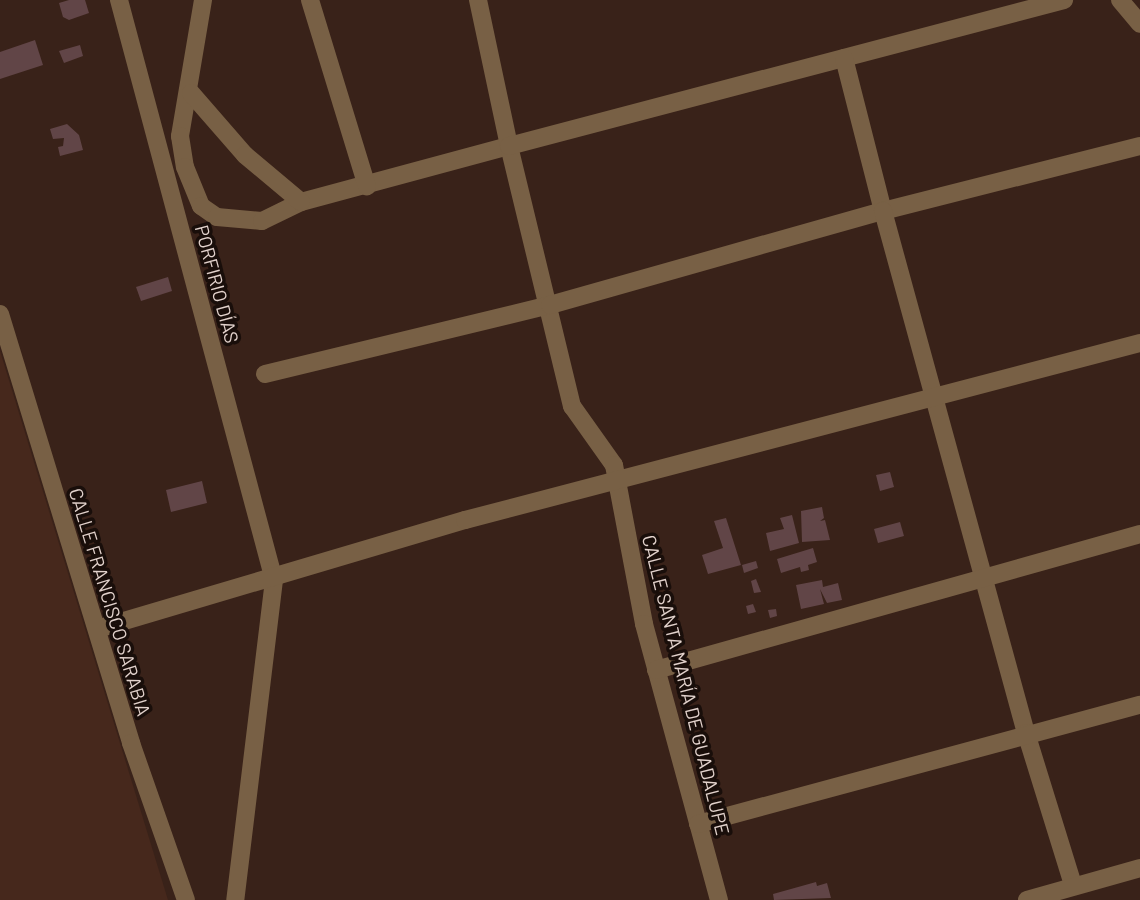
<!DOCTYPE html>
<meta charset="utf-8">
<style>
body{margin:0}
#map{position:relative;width:1140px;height:900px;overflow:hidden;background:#392219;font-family:Barlow,sans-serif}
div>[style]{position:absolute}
.built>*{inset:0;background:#46281c}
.building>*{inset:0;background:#614547}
.minor>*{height:18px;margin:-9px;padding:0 9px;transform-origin:9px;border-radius:9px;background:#786045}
.tertiary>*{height:18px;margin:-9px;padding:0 9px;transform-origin:9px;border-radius:9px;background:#786045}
span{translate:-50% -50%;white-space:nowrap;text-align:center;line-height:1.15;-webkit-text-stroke:7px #190e0a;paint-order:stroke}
.street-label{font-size:19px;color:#e3d3cd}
</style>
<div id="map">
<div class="built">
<div style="clip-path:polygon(0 351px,168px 900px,0 900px)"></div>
</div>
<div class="building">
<div style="clip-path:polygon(69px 0,85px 0,89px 13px,69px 20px,63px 17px,59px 3px)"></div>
<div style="clip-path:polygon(35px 40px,43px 65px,0 79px,0 52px)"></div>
<div style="clip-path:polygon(80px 45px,83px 56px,64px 63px,59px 51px)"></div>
<div style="clip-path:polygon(67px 124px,79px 135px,83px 150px,60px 156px,58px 147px,63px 146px,64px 138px,53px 139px,50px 129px)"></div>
<div style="clip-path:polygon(168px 277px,172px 291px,141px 301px,136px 287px)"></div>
<div style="clip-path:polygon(890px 472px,894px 487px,880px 491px,876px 475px)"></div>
<div style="clip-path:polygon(202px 481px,207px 503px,171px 512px,166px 490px)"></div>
<div style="clip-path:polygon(822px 507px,824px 518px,820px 521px,825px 520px,830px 540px,802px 542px,801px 511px)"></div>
<div style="clip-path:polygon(792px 515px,799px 543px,770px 551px,766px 533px,784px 529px,780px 518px)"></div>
<div style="clip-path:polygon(726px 518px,741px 565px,708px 574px,702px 555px,723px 548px,714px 521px)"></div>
<div style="clip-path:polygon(900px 522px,904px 536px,878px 543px,874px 529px)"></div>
<div style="clip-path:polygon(813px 548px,817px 562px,808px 565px,809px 570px,801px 572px,800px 567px,781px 573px,777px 559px)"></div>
<div style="clip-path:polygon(756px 561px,758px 568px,744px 573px,742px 565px)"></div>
<div style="clip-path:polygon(756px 579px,761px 592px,754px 593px,751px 581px)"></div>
<div style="clip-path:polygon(822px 580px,823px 587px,838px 583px,842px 600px,827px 603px,820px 589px,824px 604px,801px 609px,796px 585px)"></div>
<div style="clip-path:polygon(753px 604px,756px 612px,748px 614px,746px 606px)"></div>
<div style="clip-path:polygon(776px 609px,777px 616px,770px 618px,768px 610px)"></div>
<div style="clip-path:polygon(816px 882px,817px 886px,827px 883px,831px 898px,774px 900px,773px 894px)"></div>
</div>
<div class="minor">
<div style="left:119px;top:0;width:600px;rotate:75.04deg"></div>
<div style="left:274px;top:580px;width:322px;rotate:96.9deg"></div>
<div style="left:203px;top:0;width:138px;rotate:99.6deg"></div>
<div style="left:180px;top:136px;width:31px;rotate:81deg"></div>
<div style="left:185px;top:167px;width:42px;rotate:67.7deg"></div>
<div style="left:201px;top:206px;width:19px;rotate:35deg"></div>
<div style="left:217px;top:217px;width:45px;rotate:5.1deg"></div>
<div style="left:262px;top:221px;width:43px;rotate:-26deg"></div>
<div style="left:301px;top:202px;width:215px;rotate:-15.1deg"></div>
<div style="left:509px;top:146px;width:268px;rotate:76.4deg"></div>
<div style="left:572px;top:406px;width:72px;rotate:54.6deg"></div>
<div style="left:614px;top:465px;width:162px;rotate:79.3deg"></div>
<div style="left:644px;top:624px;width:286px;rotate:74.8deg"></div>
<div style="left:310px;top:0;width:195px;rotate:73deg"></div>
<div style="left:478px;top:0;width:149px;rotate:78deg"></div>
<div style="left:509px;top:146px;width:574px;rotate:-14.74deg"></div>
<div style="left:1120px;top:0;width:31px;rotate:50deg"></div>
<div style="left:844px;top:58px;width:158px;rotate:75.7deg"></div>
<div style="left:883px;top:211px;width:265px;rotate:-14.2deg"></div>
<div style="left:191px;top:93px;width:82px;rotate:48.9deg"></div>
<div style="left:245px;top:155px;width:73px;rotate:40deg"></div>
<div style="left:265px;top:374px;width:293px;rotate:-13.6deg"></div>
<div style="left:550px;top:305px;width:346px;rotate:-15.8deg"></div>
<div style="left:883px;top:211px;width:541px;rotate:74.68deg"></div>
<div style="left:1026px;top:733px;width:159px;rotate:72.8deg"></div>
<div style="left:97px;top:629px;width:384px;rotate:-16.5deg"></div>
<div style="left:465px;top:520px;width:698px;rotate:-14.69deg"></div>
<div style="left:656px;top:670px;width:503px;rotate:-15.69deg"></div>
<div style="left:698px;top:824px;width:458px;rotate:-15.1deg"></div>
<div style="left:1027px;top:900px;width:117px;rotate:-15.8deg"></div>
</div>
<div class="tertiary">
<div style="left:0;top:314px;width:449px;rotate:73deg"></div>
<div style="left:131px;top:743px;width:166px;rotate:70.7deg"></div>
</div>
<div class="street-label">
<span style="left:217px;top:284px;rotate:75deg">PORFIRIO DÍAS</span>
<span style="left:110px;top:602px;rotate:73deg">CALLE FRANCISCO SARABIA</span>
<span style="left:686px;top:685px;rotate:76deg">CALLE SANTA MARÍA DE GUADALUPE</span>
</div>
</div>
